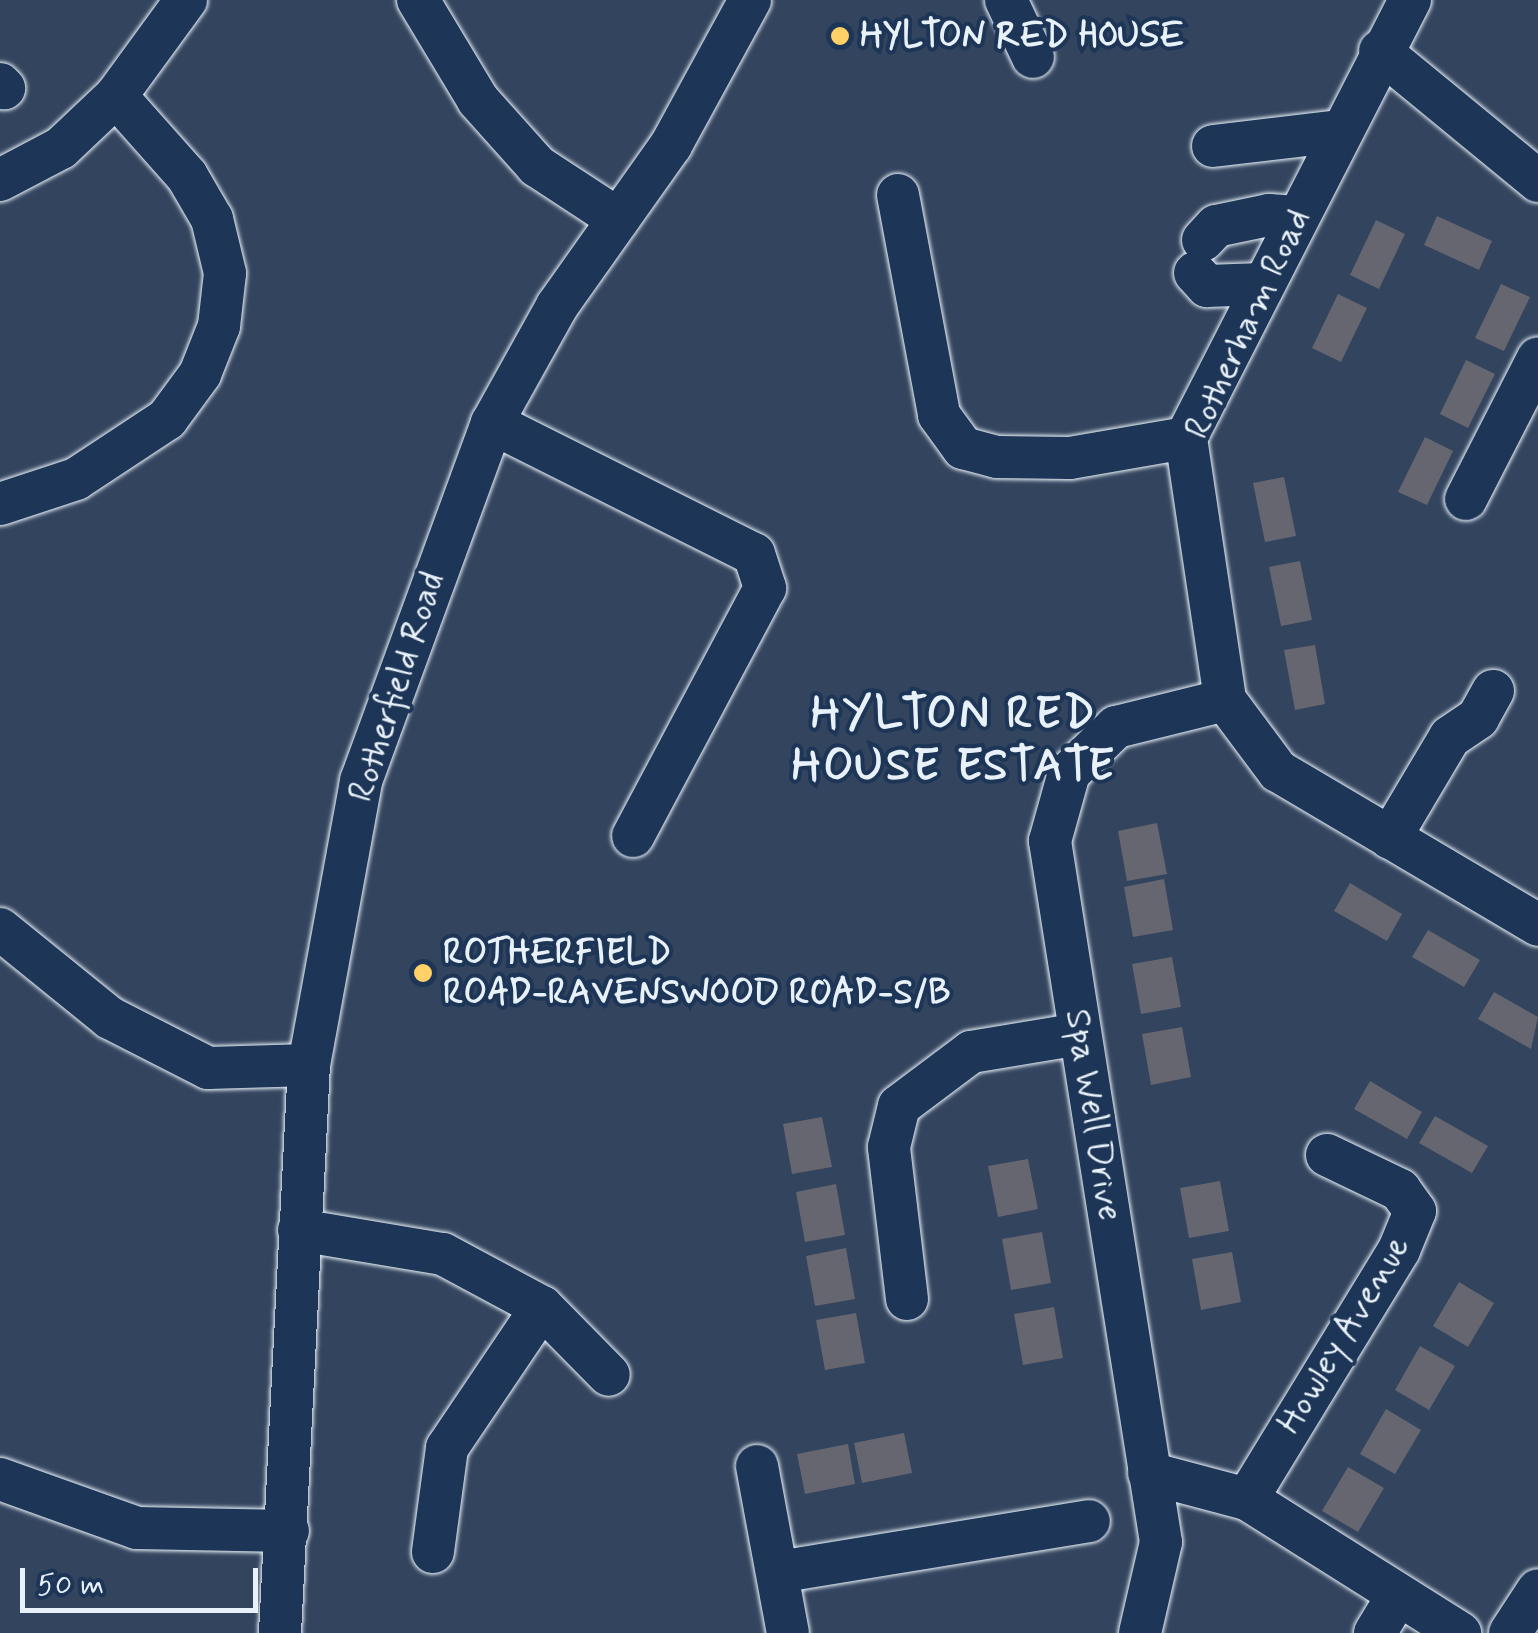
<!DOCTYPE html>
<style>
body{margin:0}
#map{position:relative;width:1538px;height:1633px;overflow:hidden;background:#33445e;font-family:Mynerve,sans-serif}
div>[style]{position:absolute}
.building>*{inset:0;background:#65666f}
.roads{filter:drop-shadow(0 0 2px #e8f1f8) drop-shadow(0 0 2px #e8f1f8)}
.minor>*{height:42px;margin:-21px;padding:0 21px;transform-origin:21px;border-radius:21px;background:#1d3557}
.dots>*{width:28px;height:28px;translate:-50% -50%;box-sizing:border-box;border:5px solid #1d3557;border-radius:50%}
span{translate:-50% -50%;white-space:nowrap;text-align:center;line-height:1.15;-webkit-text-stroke:8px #1d3557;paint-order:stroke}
.poi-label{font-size:35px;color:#e8f1f8;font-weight:700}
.left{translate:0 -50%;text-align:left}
.street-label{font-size:35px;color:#e8f1f8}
.district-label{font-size:45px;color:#e8f1f8;font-weight:700;letter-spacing:2.5px}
.scale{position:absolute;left:20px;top:1568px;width:238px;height:45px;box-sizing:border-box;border:5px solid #e8f1f8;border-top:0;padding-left:12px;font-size:30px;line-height:35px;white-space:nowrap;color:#e8f1f8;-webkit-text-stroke:8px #1d3557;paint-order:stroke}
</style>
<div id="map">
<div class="building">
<div style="clip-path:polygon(1437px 216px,1492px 241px,1479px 270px,1424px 245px)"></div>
<div style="clip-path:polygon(1376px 220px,1405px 234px,1379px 289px,1350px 275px)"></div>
<div style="clip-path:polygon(1501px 284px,1530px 297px,1504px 351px,1475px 338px)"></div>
<div style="clip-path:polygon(1338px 294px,1367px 308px,1341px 362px,1312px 348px)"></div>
<div style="clip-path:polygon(1466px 360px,1495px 374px,1468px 428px,1440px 414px)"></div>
<div style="clip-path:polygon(1425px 437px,1453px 451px,1427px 505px,1398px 492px)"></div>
<div style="clip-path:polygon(1284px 477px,1296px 536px,1265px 542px,1253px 483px)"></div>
<div style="clip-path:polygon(1300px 561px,1312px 620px,1281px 626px,1269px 567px)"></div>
<div style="clip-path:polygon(1315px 645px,1325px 704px,1295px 710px,1284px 650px)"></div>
<div style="clip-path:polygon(1157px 823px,1167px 874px,1127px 881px,1118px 831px)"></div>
<div style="clip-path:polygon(1164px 879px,1173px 930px,1133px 937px,1124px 887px)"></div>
<div style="clip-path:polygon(1350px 883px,1402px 914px,1387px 941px,1334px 911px)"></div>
<div style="clip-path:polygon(1428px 930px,1480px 960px,1464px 987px,1412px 957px)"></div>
<div style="clip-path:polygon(1172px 957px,1181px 1007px,1141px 1014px,1132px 964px)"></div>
<div style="clip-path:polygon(1494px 992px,1538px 1017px,1531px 1049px,1478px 1019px)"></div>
<div style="clip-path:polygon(1182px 1027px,1191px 1077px,1151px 1085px,1142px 1034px)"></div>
<div style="clip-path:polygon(1370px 1081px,1422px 1112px,1407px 1139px,1354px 1109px)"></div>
<div style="clip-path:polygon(1435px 1116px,1488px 1146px,1472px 1173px,1419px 1143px)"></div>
<div style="clip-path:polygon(822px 1117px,832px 1167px,792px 1174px,783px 1124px)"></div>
<div style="clip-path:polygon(1028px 1159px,1038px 1209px,998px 1217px,988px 1166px)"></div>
<div style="clip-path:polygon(1220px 1181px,1229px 1231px,1189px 1238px,1180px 1188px)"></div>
<div style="clip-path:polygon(836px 1184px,845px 1235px,805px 1242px,796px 1192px)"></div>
<div style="clip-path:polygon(1042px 1232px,1051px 1283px,1011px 1290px,1002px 1239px)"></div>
<div style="clip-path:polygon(846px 1248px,855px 1299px,815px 1306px,806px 1256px)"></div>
<div style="clip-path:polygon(1232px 1252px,1241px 1302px,1201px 1310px,1192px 1259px)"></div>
<div style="clip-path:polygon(1459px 1282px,1494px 1303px,1468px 1347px,1433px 1326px)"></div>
<div style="clip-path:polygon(1054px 1307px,1063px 1358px,1023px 1365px,1014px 1314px)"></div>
<div style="clip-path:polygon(856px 1313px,865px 1363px,825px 1370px,816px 1320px)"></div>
<div style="clip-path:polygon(1420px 1346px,1455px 1366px,1429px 1410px,1395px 1390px)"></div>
<div style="clip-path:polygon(1386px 1409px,1421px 1430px,1395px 1474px,1360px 1454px)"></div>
<div style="clip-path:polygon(904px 1433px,912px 1473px,862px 1483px,854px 1443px)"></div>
<div style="clip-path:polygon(848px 1444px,855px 1484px,805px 1494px,797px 1454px)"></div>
<div style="clip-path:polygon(1348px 1467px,1384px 1488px,1358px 1532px,1322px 1511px)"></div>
</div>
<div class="roads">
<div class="minor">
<div style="left:418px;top:0;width:117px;rotate:59deg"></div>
<div style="left:478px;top:100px;width:89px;rotate:48.2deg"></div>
<div style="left:537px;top:166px;width:97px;rotate:33.2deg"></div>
<div style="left:1006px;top:0;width:63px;rotate:64.7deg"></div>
<div style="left:1410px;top:0;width:492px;rotate:117.1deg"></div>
<div style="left:1186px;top:438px;width:265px;rotate:81.5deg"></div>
<div style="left:1225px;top:700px;width:89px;rotate:53.3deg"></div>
<div style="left:1278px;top:771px;width:302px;rotate:30.6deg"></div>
<div style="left:1380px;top:51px;width:205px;rotate:39.4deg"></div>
<div style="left:0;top:84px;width:6px;rotate:45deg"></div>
<div style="left:1213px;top:146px;width:129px;rotate:-6.7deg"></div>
<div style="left:0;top:180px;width:69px;rotate:-27.7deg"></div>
<div style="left:61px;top:148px;width:76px;rotate:-43.4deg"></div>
<div style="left:116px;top:96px;width:119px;rotate:-53.9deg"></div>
<div style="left:898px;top:195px;width:224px;rotate:79.4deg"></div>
<div style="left:939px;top:415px;width:41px;rotate:54deg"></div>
<div style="left:963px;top:448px;width:35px;rotate:15deg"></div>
<div style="left:997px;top:457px;width:73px;rotate:0.8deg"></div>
<div style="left:1070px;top:458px;width:118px;rotate:-9.8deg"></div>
<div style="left:1203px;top:240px;width:19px;rotate:-47deg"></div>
<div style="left:1216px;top:226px;width:54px;rotate:-11.7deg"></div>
<div style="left:1269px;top:215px;width:28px;rotate:4deg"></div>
<div style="left:1195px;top:273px;width:18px;rotate:47deg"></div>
<div style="left:1207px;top:286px;width:55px;rotate:-2.1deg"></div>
<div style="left:492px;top:423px;width:293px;rotate:26.6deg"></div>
<div style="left:754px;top:554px;width:36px;rotate:72deg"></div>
<div style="left:765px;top:588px;width:281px;rotate:118deg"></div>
<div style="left:1466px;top:499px;width:158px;rotate:-62.9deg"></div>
<div style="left:0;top:504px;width:80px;rotate:-18.2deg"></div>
<div style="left:76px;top:479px;width:109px;rotate:-33.4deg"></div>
<div style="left:167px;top:419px;width:56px;rotate:-53.7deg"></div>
<div style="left:200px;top:374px;width:52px;rotate:-68.4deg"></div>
<div style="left:219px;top:326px;width:53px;rotate:-83.5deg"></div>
<div style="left:225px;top:273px;width:56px;rotate:-103.5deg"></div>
<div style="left:212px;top:219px;width:50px;rotate:-120.2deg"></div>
<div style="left:187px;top:176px;width:107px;rotate:-131.6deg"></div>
<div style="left:1390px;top:838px;width:117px;rotate:-59.3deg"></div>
<div style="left:1450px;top:737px;width:34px;rotate:-34deg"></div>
<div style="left:1478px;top:718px;width:31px;rotate:-61deg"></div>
<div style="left:0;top:929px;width:141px;rotate:39deg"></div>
<div style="left:110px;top:1018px;width:110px;rotate:27deg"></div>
<div style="left:208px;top:1068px;width:101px;rotate:-1.7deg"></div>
<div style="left:299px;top:1230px;width:146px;rotate:9.5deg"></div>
<div style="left:443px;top:1254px;width:112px;rotate:28.2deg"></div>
<div style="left:542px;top:1307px;width:170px;rotate:124deg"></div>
<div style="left:447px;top:1448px;width:105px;rotate:97.7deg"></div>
<div style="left:907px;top:1299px;width:153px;rotate:-96.8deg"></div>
<div style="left:889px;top:1147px;width:42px;rotate:-76.3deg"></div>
<div style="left:899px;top:1106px;width:90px;rotate:-36.9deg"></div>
<div style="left:971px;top:1052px;width:110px;rotate:-9.4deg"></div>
<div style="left:542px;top:1307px;width:95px;rotate:45.4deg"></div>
<div style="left:757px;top:1466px;width:170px;rotate:79.5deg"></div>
<div style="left:1149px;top:1473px;width:101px;rotate:14.9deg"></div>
<div style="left:1247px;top:1499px;width:252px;rotate:32.2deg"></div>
<div style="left:0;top:1479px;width:145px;rotate:19.7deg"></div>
<div style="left:137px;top:1528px;width:151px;rotate:1.1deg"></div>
<div style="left:1247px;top:1499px;width:292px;rotate:-58.6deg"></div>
<div style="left:1399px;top:1250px;width:42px;rotate:-67.7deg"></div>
<div style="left:1415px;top:1211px;width:26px;rotate:-126deg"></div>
<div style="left:1400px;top:1190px;width:81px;rotate:-154.4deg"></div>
<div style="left:778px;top:1572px;width:315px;rotate:-9.3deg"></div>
<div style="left:280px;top:1633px;width:569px;rotate:-87.08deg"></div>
<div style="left:309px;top:1065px;width:289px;rotate:-79.6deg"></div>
<div style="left:361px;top:781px;width:381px;rotate:-69.9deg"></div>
<div style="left:492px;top:423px;width:134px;rotate:-60.9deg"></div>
<div style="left:557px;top:306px;width:197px;rotate:-54.7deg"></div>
<div style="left:671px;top:145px;width:165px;rotate:-61.4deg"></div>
<div style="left:1140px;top:1633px;width:93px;rotate:-77deg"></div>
<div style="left:1161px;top:1542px;width:710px;rotate:-99deg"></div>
<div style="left:1050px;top:841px;width:71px;rotate:-74.4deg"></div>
<div style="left:1069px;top:773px;width:66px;rotate:-44.4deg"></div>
<div style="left:1116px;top:727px;width:112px;rotate:-13.9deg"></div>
<div style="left:1375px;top:1633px;width:44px;rotate:-58.8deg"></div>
<div style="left:1510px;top:1633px;width:51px;rotate:-56.9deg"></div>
</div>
</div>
<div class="dots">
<div style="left:840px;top:36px;background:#ffd166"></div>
<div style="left:423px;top:973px;background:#ffd166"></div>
</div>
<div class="poi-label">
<span class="left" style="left:860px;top:36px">HYLTON RED HOUSE</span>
<span class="left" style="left:443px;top:973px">ROTHERFIELD<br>ROAD-RAVENSWOOD ROAD-S/B</span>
</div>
<div class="street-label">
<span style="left:1248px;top:324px;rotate:-65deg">Rotherham Road</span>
<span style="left:397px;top:687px;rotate:-72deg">Rotherfield Road</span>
<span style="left:1093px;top:1115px;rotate:81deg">Spa Well Drive</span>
<span style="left:1344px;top:1335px;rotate:-59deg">Howley Avenue</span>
</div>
<div class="district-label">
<span style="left:954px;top:741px">HYLTON RED<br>HOUSE ESTATE</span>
</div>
<div class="scale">50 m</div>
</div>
